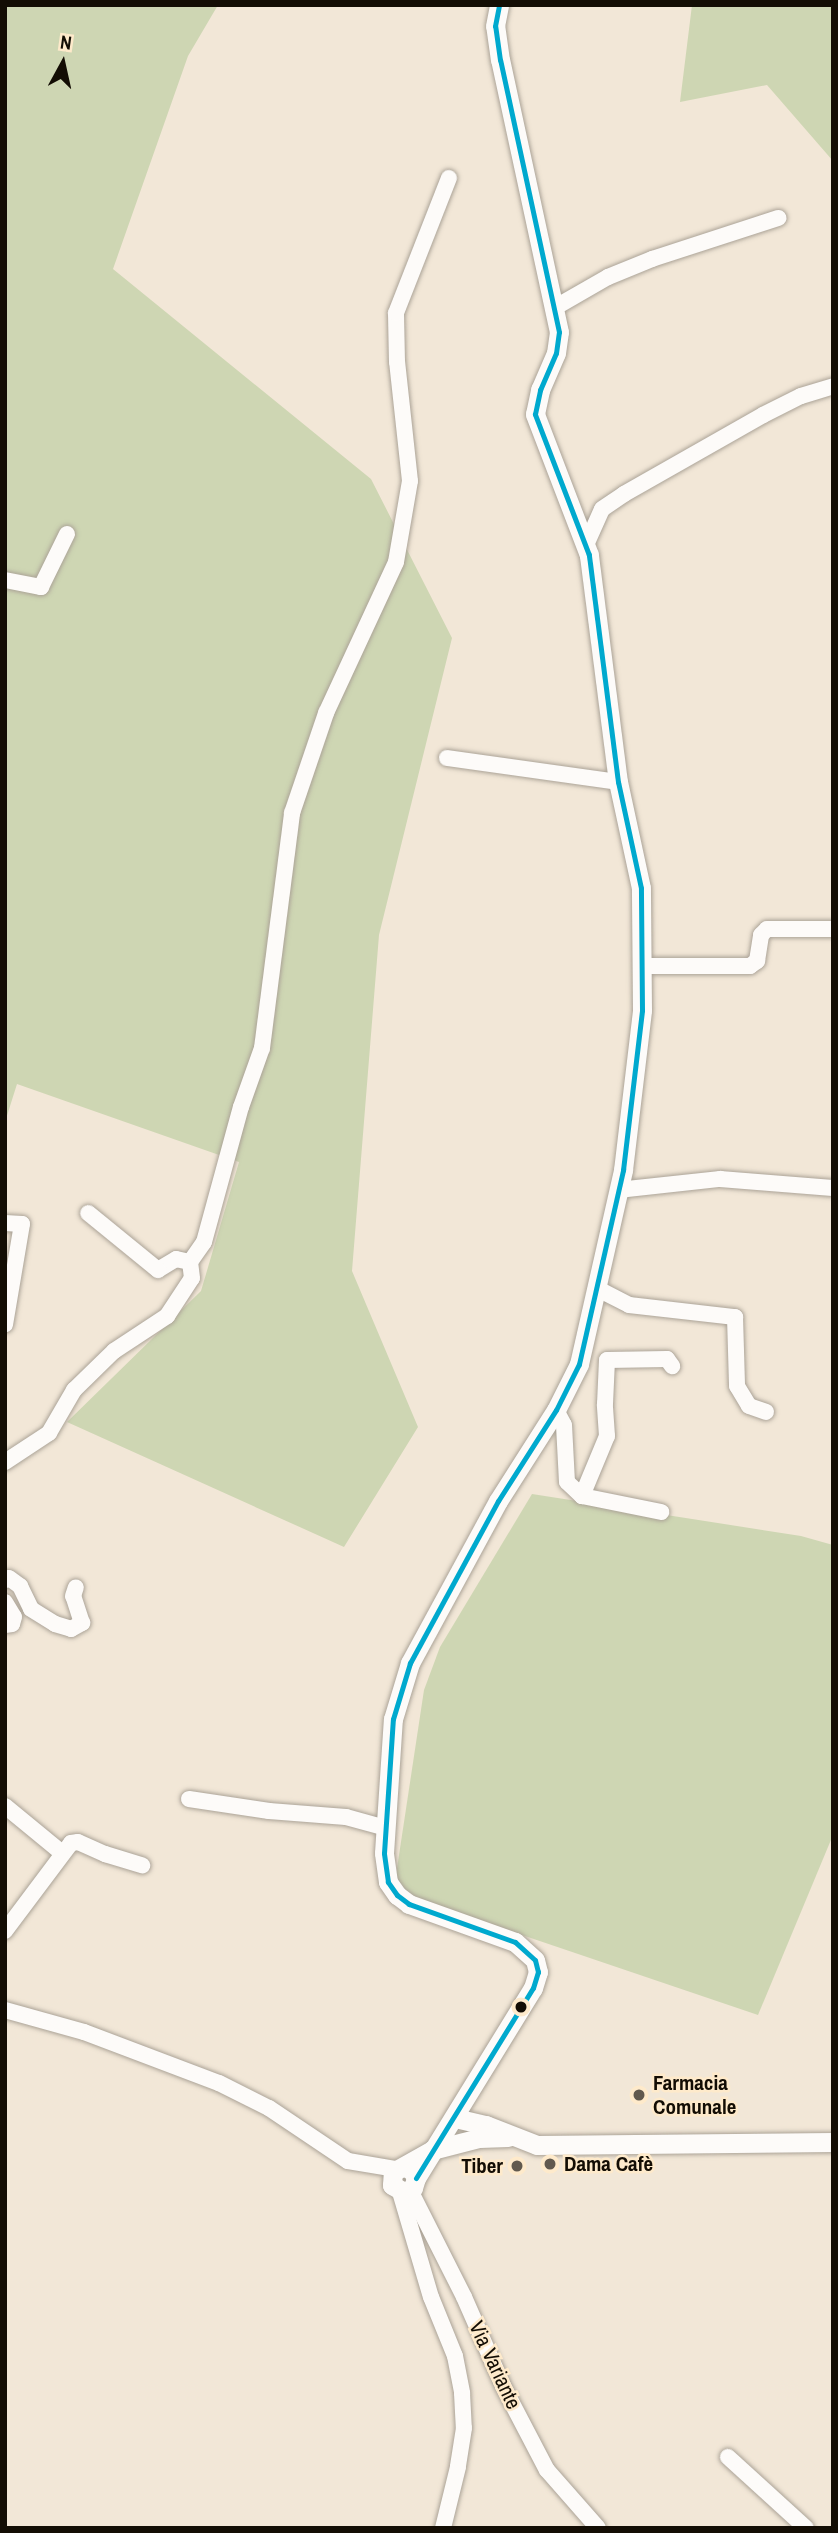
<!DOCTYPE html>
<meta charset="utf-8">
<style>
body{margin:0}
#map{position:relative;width:838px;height:2533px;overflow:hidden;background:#f2e7d7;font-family:"Archivo Narrow",sans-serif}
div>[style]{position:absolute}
.green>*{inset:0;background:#ced6b3}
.roads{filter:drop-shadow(0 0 2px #aba397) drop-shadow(0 0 2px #aba397)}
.minor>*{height:16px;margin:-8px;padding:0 8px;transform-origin:8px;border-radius:8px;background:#fdfbf9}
.major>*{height:19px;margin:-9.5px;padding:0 9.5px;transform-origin:9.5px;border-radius:9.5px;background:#fdfbf9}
.bus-1>*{height:5px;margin:-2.5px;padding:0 2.5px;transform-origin:2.5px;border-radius:2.5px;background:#00a9ce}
.dots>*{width:19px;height:19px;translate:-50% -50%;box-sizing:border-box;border:4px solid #feeacb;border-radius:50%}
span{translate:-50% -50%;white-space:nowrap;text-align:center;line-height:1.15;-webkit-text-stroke:5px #feeacb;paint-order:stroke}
.poi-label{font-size:21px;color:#130d04;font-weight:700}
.left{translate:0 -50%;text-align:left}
.right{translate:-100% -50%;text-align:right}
.street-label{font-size:21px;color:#130d04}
.frame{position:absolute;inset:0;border:7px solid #130d04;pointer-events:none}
.north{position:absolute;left:28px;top:28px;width:70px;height:70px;-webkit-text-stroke:5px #feeacb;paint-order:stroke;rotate:8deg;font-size:19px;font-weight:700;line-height:28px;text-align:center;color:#130d04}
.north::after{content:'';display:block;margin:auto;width:24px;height:32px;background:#130d04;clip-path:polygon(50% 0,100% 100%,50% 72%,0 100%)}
</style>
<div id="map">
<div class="green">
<div style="clip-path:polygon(5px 5px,218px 5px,188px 56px,113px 269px,371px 479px,452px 638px,379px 935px,352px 1271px,418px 1427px,344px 1547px,67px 1422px,201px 1291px,239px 1162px,17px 1084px,5px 1122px)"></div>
<div style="clip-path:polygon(692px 5px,833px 5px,833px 161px,767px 85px,680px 102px)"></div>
<div style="clip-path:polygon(532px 1494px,801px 1536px,833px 1545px,833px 1835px,758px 2015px,422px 1901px,404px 1893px,396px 1875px,424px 1690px,440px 1647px)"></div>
</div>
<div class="roads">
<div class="minor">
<div style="left:554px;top:308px;width:62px;rotate:-29.9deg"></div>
<div style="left:608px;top:277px;width:48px;rotate:-22.2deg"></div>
<div style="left:652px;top:259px;width:133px;rotate:-18deg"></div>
<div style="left:586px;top:545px;width:39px;rotate:-66deg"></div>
<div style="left:602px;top:509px;width:27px;rotate:-34deg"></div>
<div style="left:624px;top:494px;width:160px;rotate:-29.6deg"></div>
<div style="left:763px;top:415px;width:42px;rotate:-26.6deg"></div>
<div style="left:801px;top:396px;width:34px;rotate:-17deg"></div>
<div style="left:5px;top:580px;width:37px;rotate:11deg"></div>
<div style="left:41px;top:587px;width:59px;rotate:-63.9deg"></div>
<div style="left:447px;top:758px;width:173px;rotate:8deg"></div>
<div style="left:643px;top:966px;width:107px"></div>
<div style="left:750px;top:966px;width:9px;rotate:-36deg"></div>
<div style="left:757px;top:961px;width:26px;rotate:-81deg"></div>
<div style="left:761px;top:935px;width:8px;rotate:-45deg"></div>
<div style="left:767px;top:929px;width:66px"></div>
<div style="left:618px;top:1190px;width:103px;rotate:-6.2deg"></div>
<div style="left:720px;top:1179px;width:113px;rotate:4.6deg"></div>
<div style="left:5px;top:1223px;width:17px;rotate:3deg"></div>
<div style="left:22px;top:1224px;width:102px;rotate:99.6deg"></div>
<div style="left:190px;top:1262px;width:24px;rotate:-55deg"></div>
<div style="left:204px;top:1242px;width:140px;rotate:-74.7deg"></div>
<div style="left:241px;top:1107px;width:63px;rotate:-70.4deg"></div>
<div style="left:262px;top:1048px;width:237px;rotate:-82.7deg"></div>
<div style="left:292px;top:813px;width:106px;rotate:-71.2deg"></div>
<div style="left:326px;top:713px;width:166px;rotate:-65.1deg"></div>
<div style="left:396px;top:562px;width:82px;rotate:-80.2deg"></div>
<div style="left:410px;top:481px;width:120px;rotate:-96.2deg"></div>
<div style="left:397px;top:362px;width:49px;rotate:-91.2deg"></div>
<div style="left:396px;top:313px;width:145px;rotate:-68.6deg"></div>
<div style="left:596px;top:1288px;width:37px;rotate:27deg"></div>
<div style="left:629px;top:1305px;width:107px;rotate:6.5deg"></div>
<div style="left:735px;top:1317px;width:69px;rotate:88.3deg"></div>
<div style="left:737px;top:1386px;width:23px;rotate:59deg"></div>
<div style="left:749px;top:1406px;width:18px;rotate:19deg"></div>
<div style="left:556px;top:1410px;width:17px;rotate:62deg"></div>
<div style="left:564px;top:1425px;width:57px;rotate:87deg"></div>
<div style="left:567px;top:1482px;width:21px;rotate:43deg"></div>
<div style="left:582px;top:1496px;width:81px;rotate:11.4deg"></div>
<div style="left:5px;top:1462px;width:53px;rotate:-33.4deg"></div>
<div style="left:49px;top:1433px;width:50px;rotate:-59.8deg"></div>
<div style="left:74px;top:1390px;width:56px;rotate:-44.3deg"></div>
<div style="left:114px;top:1351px;width:64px;rotate:-33.4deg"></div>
<div style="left:167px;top:1316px;width:45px;rotate:-56.7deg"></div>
<div style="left:192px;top:1278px;width:16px;rotate:-97deg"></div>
<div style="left:190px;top:1262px;width:14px;rotate:-168deg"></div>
<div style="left:176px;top:1259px;width:21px;rotate:149deg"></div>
<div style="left:158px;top:1270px;width:90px;rotate:-140.8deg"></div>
<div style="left:582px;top:1496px;width:65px;rotate:-67.4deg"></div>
<div style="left:607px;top:1436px;width:32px;rotate:-94deg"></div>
<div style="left:605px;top:1404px;width:44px;rotate:-87.4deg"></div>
<div style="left:607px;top:1360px;width:60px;rotate:-1deg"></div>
<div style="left:667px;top:1359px;width:9px;rotate:54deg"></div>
<div style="left:5px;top:1580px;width:4px;rotate:-27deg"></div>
<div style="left:9px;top:1578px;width:14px;rotate:36deg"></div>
<div style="left:20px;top:1586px;width:25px;rotate:64deg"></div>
<div style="left:31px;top:1609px;width:28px;rotate:32deg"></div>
<div style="left:55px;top:1624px;width:17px;rotate:17deg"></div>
<div style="left:71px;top:1629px;width:13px;rotate:-29deg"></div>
<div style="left:82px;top:1623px;width:28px;rotate:-108deg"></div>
<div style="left:73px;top:1596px;width:9px;rotate:-72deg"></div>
<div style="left:5px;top:1602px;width:17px;rotate:59deg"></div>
<div style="left:14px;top:1617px;width:7px;rotate:106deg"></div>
<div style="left:12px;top:1624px;width:7px;rotate:172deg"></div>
<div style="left:189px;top:1799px;width:81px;rotate:8.5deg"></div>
<div style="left:269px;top:1811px;width:77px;rotate:4.5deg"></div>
<div style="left:346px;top:1817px;width:41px;rotate:15.4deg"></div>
<div style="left:5px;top:1806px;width:72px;rotate:39.4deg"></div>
<div style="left:5px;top:1931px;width:110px;rotate:-53.1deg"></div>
<div style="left:71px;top:1843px;width:7px;rotate:-8deg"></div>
<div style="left:78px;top:1842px;width:30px;rotate:24deg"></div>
<div style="left:105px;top:1854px;width:39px;rotate:17deg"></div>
<div style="left:5px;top:2010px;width:82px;rotate:15.6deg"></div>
<div style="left:84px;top:2032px;width:144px;rotate:20.7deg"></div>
<div style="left:219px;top:2083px;width:56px;rotate:26.6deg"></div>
<div style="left:269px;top:2108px;width:95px;rotate:33.9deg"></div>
<div style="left:348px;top:2161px;width:49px;rotate:9.5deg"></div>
<div style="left:410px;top:2190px;width:120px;rotate:63.2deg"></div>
<div style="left:464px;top:2297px;width:97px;rotate:66.3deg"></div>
<div style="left:503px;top:2386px;width:95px;rotate:62.4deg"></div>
<div style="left:547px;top:2470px;width:77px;rotate:48.7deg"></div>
<div style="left:400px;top:2192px;width:109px;rotate:73.6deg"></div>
<div style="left:431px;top:2297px;width:64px;rotate:67.9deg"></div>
<div style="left:455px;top:2356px;width:38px;rotate:79deg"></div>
<div style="left:462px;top:2393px;width:35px;rotate:87deg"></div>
<div style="left:464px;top:2428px;width:39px;rotate:99deg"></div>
<div style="left:458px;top:2467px;width:63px;rotate:103.8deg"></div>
<div style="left:728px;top:2457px;width:105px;rotate:42.3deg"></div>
</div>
<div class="major">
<div style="left:455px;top:2118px;width:32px;rotate:13deg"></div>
<div style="left:486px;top:2125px;width:55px;rotate:21.4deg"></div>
<div style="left:537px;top:2145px;width:296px;rotate:-0.6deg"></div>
<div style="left:403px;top:2167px;width:8px;rotate:14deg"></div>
<div style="left:411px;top:2169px;width:10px;rotate:61deg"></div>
<div style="left:416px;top:2178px;width:10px;rotate:107deg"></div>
<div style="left:413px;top:2188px;width:10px;rotate:156deg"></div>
<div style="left:404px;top:2192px;width:14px;rotate:-150deg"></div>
<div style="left:392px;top:2185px;width:13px;rotate:-86deg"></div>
<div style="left:393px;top:2172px;width:45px;rotate:-29.4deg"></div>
<div style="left:432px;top:2150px;width:49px;rotate:-14.3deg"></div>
<div style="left:479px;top:2138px;width:29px;rotate:-2deg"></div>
<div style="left:416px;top:2178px;width:223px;rotate:-58.4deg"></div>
<div style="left:533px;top:1988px;width:17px;rotate:-73deg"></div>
<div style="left:538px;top:1972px;width:12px;rotate:-104deg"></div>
<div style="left:535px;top:1960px;width:27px;rotate:-138deg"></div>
<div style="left:515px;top:1942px;width:113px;rotate:-160.3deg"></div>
<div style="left:409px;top:1904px;width:15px;rotate:-143deg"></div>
<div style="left:397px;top:1895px;width:16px;rotate:-125deg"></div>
<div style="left:388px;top:1882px;width:29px;rotate:-98deg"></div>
<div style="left:384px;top:1853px;width:134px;rotate:-86.2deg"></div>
<div style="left:393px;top:1719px;width:59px;rotate:-73.1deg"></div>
<div style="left:410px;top:1663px;width:184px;rotate:-61.5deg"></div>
<div style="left:498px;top:1501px;width:108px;rotate:-57.5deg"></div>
<div style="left:556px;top:1410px;width:51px;rotate:-63.4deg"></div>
<div style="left:579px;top:1364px;width:199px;rotate:-77.2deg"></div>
<div style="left:623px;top:1170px;width:161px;rotate:-83.2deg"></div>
<div style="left:642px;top:1010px;width:122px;rotate:-90.5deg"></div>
<div style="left:641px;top:888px;width:108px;rotate:-102.2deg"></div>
<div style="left:618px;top:782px;width:229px;rotate:-97.3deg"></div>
<div style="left:589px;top:555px;width:151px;rotate:-111deg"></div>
<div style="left:535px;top:414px;width:25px;rotate:-78deg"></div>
<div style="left:540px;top:390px;width:40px;rotate:-66.6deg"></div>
<div style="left:556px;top:353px;width:21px;rotate:-82deg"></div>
<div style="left:559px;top:332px;width:278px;rotate:-102.2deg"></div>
<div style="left:500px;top:60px;width:34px;rotate:-98deg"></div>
<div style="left:495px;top:26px;width:21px;rotate:-79deg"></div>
</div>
</div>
<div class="bus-1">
<div style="left:416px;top:2178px;width:223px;rotate:-58.4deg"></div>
<div style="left:533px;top:1988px;width:17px;rotate:-73deg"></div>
<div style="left:538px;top:1972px;width:12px;rotate:-104deg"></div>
<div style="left:535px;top:1960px;width:27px;rotate:-138deg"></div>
<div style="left:515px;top:1942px;width:113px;rotate:-160.3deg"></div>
<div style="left:409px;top:1904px;width:15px;rotate:-143deg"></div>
<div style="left:397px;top:1895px;width:16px;rotate:-125deg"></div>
<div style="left:388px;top:1882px;width:29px;rotate:-98deg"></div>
<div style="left:384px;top:1853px;width:134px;rotate:-86.2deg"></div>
<div style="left:393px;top:1719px;width:59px;rotate:-73.1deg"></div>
<div style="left:410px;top:1663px;width:184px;rotate:-61.5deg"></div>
<div style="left:498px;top:1501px;width:108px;rotate:-57.5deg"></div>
<div style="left:556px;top:1410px;width:51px;rotate:-63.4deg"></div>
<div style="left:579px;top:1364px;width:199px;rotate:-77.2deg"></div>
<div style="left:623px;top:1170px;width:161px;rotate:-83.2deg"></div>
<div style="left:642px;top:1010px;width:122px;rotate:-90.5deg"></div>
<div style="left:641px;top:888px;width:108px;rotate:-102.2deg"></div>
<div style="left:618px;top:782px;width:229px;rotate:-97.3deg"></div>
<div style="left:589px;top:555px;width:151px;rotate:-111deg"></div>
<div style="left:535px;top:414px;width:25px;rotate:-78deg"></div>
<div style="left:540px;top:390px;width:40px;rotate:-66.6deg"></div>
<div style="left:556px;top:353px;width:21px;rotate:-82deg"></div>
<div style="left:559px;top:332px;width:278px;rotate:-102.2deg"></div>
<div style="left:500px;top:60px;width:34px;rotate:-98deg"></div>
<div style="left:495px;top:26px;width:21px;rotate:-79deg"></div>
</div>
<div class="dots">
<div style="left:521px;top:2007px;background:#130d04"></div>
<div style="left:639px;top:2095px;background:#61594e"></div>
<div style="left:550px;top:2164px;background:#61594e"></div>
<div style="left:517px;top:2166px;background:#61594e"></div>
</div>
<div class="poi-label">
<span class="left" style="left:653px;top:2095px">Farmacia<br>Comunale</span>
<span class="left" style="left:564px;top:2164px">Dama Cafè</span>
<span class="right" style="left:503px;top:2166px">Tiber</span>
</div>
<div class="street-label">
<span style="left:495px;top:2365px;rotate:65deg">Via Variante</span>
</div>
<div class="frame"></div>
<div class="north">N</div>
</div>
